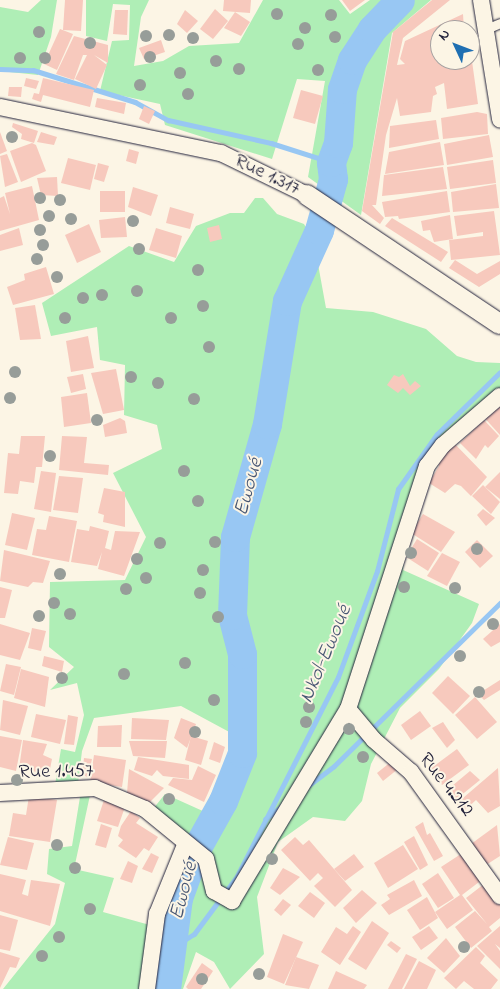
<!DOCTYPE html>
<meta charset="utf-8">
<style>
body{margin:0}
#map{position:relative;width:500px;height:989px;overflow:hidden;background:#fcf5e5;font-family:"Indie Flower",sans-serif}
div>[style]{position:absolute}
.green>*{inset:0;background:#afeeb6}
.stream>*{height:5px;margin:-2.5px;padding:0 2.5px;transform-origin:2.5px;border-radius:2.5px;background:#98c7f3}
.river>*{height:29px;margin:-14.5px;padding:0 14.5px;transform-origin:14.5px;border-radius:14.5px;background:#98c7f3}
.building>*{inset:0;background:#f7c9bd}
.roads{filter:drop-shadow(0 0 1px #22223b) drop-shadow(0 0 1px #22223b)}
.service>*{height:9px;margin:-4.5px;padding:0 4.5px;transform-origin:4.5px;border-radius:4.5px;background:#fcf5e5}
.minor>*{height:16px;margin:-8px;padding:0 8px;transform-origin:8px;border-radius:8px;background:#fcf5e5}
.tertiary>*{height:20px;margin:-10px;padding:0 10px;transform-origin:10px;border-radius:10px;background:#fcf5e5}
.trees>*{width:12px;height:12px;margin:-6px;border-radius:50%;background:#979d99}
span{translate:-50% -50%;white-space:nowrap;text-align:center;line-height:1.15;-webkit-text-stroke:4px #fcf5e5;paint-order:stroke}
.street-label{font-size:20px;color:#22223b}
.water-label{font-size:21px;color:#455472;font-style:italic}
.north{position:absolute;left:430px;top:20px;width:50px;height:50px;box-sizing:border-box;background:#fcf5e5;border:1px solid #a5a1a1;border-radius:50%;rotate:313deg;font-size:14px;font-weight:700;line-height:20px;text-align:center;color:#22223b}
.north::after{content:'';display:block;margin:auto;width:18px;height:22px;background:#1f6fb2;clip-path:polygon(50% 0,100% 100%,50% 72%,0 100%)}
</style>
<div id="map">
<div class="green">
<div style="clip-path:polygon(41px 0,57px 0,51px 37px,38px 75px,0 71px,0 7px,28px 12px)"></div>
<div style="clip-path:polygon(86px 0,149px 0,141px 17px,134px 66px,163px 61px,189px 46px,239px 43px,263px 0,339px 0,350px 14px,370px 0,431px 0,392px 33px,361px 215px,308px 177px,325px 81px,297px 79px,272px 159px,165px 125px,160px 104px,100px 91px,112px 41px,129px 40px,130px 5px,113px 4px,107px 41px,86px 36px)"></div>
<div style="clip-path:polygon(evenodd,255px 198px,263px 198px,277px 214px,304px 224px,314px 242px,326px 308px,373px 312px,426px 329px,457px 356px,476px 362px,500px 363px,500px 392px,436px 449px,406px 543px,403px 570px,479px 604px,472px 623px,439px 669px,400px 708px,371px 764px,362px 801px,345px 821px,313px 817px,278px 842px,257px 897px,264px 954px,230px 989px,214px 962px,196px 952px,183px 989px,3px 989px,55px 924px,65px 883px,47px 874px,49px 849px,72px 846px,80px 797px,55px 785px,61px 749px,75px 752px,84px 715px,77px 683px,50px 690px,74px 667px,49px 647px,50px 582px,125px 580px,146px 537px,113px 473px,162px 449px,157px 425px,124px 415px,125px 365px,100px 360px,97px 327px,51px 336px,42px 303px,129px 246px,174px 262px,196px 226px,230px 213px,244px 213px,255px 198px,181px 706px,233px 734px,233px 746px,205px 812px,165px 794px,153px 809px,192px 843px,157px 927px,103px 912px,114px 878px,74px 869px,92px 786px,78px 784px,82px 751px,94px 718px,181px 706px)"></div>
</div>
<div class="stream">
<div style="left:0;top:69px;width:33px;rotate:2deg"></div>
<div style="left:33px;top:70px;width:107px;rotate:17.4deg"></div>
<div style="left:135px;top:102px;width:38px;rotate:29deg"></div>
<div style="left:168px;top:120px;width:106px;rotate:12.6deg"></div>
<div style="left:271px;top:143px;width:63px;rotate:17.6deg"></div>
<div style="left:309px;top:785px;width:31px;rotate:-37deg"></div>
<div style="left:334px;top:766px;width:233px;rotate:-44.5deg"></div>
<div style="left:265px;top:819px;width:24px;rotate:-38deg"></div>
<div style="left:173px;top:947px;width:25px;rotate:-32deg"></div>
<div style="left:194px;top:934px;width:72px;rotate:-53.4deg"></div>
<div style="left:237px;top:876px;width:223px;rotate:-63.1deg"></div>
<div style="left:338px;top:677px;width:113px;rotate:-69.8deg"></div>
<div style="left:377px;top:571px;width:85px;rotate:-75.6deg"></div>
<div style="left:398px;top:489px;width:67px;rotate:-54.7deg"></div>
<div style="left:437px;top:434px;width:88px;rotate:-44.5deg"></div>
</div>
<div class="river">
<div style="left:166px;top:989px;width:92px;rotate:-82.5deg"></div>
<div style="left:178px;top:898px;width:50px;rotate:-70.1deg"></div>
<div style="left:195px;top:851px;width:57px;rotate:-60.8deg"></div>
<div style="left:223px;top:801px;width:52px;rotate:-68.4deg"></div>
<div style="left:242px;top:753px;width:99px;rotate:-90deg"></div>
<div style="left:242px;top:654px;width:40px;rotate:-104.4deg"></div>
<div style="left:232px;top:615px;width:78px;rotate:-87.8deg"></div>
<div style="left:235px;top:537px;width:117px;rotate:-74.2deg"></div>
<div style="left:267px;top:424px;width:125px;rotate:-80.8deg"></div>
<div style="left:287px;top:301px;width:78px;rotate:-65.7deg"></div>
<div style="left:319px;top:230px;width:53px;rotate:-74.6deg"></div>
<div style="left:333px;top:179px;width:17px;rotate:-97deg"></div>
<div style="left:331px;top:162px;width:20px;rotate:-70deg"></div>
<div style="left:338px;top:143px;width:54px;rotate:-85.8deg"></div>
<div style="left:342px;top:89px;width:31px;rotate:-71deg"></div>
<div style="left:352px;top:60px;width:37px;rotate:-57deg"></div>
<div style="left:372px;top:29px;width:40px;rotate:-46deg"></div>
</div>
<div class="building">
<div style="clip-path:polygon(65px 0,83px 0,81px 31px,63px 30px)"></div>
<div style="clip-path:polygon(224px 0,251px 0,250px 13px,223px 11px)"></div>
<div style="clip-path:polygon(342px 0,365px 0,350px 11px)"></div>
<div style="clip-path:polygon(432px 0,450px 0,403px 38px,397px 65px,405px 64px,400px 59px,405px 41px,463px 14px,464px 30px,440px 30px,440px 60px,470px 60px,471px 54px,478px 104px,447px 109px,444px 83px,435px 87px,437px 94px,433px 96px,431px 112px,400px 116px,397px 98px,386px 135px,376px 205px,372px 205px,384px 218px,380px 224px,362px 211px,393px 32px)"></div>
<div style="clip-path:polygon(215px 9px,228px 21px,213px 39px,200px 29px)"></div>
<div style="clip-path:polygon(115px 10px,128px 10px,127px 35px,113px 34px)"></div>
<div style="clip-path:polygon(185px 10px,198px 21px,187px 33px,177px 24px)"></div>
<div style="clip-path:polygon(235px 12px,250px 22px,241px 36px,224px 28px)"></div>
<div style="clip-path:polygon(60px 29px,73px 34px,57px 70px,44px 64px)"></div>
<div style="clip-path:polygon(74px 36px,108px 45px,108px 63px,94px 55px,107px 65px,96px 89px,75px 79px,87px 55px,83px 55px,74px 80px,56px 74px)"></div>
<div style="clip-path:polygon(161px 40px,165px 52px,144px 59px,139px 48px)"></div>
<div style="clip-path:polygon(26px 78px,39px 81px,36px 89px,24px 86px)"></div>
<div style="clip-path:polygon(43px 78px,94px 90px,90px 107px,43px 95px,41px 102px,32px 99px,34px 93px,39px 94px)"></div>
<div style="clip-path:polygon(9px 87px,22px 87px,21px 97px,8px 96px)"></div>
<div style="clip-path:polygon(301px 90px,323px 96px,315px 124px,293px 118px)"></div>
<div style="clip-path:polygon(97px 98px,126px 103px,124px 114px,95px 107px)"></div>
<div style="clip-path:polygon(144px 106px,155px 111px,149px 124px,139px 119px)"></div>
<div style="clip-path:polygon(477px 112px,487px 114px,488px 134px,443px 139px,441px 118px)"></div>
<div style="clip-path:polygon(436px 120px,439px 139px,389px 148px,390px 126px)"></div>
<div style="clip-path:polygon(13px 123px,38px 131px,34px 143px,21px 139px,22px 134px,12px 127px)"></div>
<div style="clip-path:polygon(0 132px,7px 151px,0 154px)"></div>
<div style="clip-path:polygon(41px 132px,57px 137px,54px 145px,37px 142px)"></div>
<div style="clip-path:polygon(489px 135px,493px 157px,447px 165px,444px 144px)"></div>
<div style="clip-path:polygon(440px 142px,444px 165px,385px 174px,389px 152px)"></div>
<div style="clip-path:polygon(32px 143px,36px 145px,46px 171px,21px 182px,10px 151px)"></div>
<div style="clip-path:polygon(129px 149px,139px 152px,136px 164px,126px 161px)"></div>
<div style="clip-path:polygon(7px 154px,18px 182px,5px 187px,0 156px)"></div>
<div style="clip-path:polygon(68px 158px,96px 165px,90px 190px,61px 183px)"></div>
<div style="clip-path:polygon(493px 160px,496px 183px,450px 189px,447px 167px)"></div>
<div style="clip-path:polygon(98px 163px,109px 166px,104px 182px,94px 179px)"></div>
<div style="clip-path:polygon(443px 167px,447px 189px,382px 196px,384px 175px)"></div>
<div style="clip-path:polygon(57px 177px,58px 196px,41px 195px,37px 178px)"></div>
<div style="clip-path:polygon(496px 184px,499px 208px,453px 212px,451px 192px)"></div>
<div style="clip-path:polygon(32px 186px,39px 220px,0 231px,0 198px,4px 196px,10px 214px,5px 193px)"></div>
<div style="clip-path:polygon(133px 187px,158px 195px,151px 216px,128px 207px)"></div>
<div style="clip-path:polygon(100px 191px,125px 191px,125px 212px,100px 212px)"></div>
<div style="clip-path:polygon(447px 191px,450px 212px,399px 219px,398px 216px,385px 217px,382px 202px)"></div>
<div style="clip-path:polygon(170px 207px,194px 214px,190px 229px,166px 223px)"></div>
<div style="clip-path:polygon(494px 211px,500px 255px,451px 260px,449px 240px,483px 236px,483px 232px,457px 236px,454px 216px)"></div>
<div style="clip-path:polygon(450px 215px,453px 239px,434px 242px,430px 230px,423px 231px,421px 221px)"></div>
<div style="clip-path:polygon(125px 217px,127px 237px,101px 238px,99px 220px)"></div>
<div style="clip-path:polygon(392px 218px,448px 252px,441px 262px,385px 226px)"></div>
<div style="clip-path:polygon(89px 224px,101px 252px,77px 263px,65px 235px)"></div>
<div style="clip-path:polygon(219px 225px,222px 239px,210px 242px,207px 228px)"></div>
<div style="clip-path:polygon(19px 228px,23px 245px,0 251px,0 235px)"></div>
<div style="clip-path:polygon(156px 228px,182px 236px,176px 258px,149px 250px)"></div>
<div style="clip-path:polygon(455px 260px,477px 274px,500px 261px,500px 274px,479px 287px,449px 268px)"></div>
<div style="clip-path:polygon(46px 267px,54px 294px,13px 305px,7px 287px,25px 280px,24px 274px)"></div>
<div style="clip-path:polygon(35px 305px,41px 339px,20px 340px,15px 308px)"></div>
<div style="clip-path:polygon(88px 336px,94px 368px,71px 372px,66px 341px)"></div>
<div style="clip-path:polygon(116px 369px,124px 410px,103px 414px,91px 373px)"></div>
<div style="clip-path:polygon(83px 374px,86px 389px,71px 393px,67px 377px)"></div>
<div style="clip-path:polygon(403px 374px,410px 386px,415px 381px,421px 386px,410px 395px,403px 388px,398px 393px,387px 385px,394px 375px,399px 377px)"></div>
<div style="clip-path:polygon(87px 393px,91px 423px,64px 427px,61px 397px)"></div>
<div style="clip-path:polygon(500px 403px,500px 435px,481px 414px)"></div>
<div style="clip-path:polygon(120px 418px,125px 421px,127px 433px,105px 437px,103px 425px)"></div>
<div style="clip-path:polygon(484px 420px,499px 436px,488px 448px,485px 445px,476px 459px,460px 443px)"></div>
<div style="clip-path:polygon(21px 436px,45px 436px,42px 467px,36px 467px,34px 483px,20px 481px,18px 494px,4px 493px,8px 453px,19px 454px)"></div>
<div style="clip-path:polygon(62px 436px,87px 437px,84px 463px,109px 465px,108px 475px,59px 470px)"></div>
<div style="clip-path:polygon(450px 439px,487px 477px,471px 496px,461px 486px,455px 484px,445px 493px,429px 483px,439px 466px,437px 453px)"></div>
<div style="clip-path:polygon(41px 471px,56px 473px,51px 512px,34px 509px)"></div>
<div style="clip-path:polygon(500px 472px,500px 499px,485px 487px)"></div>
<div style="clip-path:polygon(59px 476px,83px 478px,78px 513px,53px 510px)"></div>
<div style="clip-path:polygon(483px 485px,500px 502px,491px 514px,472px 496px)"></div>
<div style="clip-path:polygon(104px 488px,125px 492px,125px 527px,103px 522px,104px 515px,98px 513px)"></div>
<div style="clip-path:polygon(483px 509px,495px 518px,486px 526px,477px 515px)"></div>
<div style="clip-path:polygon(12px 513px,35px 518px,27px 550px,5px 545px)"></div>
<div style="clip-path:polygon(423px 514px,455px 532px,441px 552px,411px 533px)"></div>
<div style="clip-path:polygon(49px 516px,77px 521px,69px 562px,32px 555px,37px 529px,46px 530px)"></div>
<div style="clip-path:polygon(90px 526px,109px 531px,105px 548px,111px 550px,115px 531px,140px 532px,124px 576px,98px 569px,102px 552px,97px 566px,71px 562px,77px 529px,89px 531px)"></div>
<div style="clip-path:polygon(417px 539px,439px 553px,428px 571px,406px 557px)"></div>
<div style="clip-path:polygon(477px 540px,493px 556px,480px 568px,465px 552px)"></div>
<div style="clip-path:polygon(4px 550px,50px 561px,43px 583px,33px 582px,28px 587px,0 581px)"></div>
<div style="clip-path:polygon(442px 553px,460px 562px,447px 586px,427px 576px)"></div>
<div style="clip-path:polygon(0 587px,12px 590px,5px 618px,0 618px)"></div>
<div style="clip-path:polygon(0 624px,30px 633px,20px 660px,0 655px)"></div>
<div style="clip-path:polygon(500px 624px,500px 642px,491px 647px,483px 639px)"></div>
<div style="clip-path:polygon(32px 628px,46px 631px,41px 651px,28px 648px)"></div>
<div style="clip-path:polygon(44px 656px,64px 661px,62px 672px,42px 666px)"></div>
<div style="clip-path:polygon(6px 664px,21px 667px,14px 695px,0 691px)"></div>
<div style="clip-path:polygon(21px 669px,49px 677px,45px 707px,14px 698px)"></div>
<div style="clip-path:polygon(448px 676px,470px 696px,453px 714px,432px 693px)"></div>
<div style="clip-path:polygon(500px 680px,500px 690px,484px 700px,478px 694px)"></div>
<div style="clip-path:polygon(475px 697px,497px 722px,477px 739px,455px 715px)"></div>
<div style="clip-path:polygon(3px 700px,28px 706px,20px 735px,0 730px)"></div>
<div style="clip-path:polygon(420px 711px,431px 726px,411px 740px,401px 725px)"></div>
<div style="clip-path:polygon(36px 714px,66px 720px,60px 744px,31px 737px)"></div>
<div style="clip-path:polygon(68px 715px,78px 717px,74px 745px,64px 744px)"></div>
<div style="clip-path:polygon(132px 718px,169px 720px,166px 740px,131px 739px)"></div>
<div style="clip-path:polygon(181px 718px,196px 724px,187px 748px,174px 738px)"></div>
<div style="clip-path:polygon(443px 722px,455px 740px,447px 748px,432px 728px)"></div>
<div style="clip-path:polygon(122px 725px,121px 747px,97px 747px,98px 726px)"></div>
<div style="clip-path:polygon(0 736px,22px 740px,16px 771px,0 767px)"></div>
<div style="clip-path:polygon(191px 736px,208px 741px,201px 765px,185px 760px)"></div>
<div style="clip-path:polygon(23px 740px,47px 744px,43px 755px,52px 759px,49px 774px,19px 769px)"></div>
<div style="clip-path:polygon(129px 741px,167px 741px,165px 758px,133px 756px)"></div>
<div style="clip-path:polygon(214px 742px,225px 747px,220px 763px,209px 759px)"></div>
<div style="clip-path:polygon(457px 749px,469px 765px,442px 785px,430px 769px)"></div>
<div style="clip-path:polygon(94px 755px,126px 760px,122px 787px,90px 782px)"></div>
<div style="clip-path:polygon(138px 757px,189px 765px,189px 779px,163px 776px,157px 770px,152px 776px,134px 770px)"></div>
<div style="clip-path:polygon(84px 758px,92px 759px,88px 777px,82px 775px)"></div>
<div style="clip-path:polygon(392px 761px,398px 769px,383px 781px,377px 773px)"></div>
<div style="clip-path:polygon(198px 766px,216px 775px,204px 802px,168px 785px,173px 778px,192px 780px)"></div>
<div style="clip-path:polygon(498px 768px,500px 806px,488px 813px,476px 800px,464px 811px,456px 804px)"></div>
<div style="clip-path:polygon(129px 769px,164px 788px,147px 805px,127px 793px)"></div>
<div style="clip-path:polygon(470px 771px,480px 780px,454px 801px,446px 791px)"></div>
<div style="clip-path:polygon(106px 794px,127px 801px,118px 827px,97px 821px)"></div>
<div style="clip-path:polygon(29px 796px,57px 800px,50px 842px,9px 836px,13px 813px,26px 815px)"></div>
<div style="clip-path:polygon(131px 811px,140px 818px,136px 823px,158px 837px,149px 851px,144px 848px,136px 858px,118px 846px,123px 840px,118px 836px,121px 826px)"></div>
<div style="clip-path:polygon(423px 822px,427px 835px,430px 833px,443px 856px,434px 861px,415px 827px)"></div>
<div style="clip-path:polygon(101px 824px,112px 828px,106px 848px,95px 845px)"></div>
<div style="clip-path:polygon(497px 825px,500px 856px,486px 865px,471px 844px)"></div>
<div style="clip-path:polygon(414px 836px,428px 865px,420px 870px,404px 842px)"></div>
<div style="clip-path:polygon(8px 837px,34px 843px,27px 870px,0 865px)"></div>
<div style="clip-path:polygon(295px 837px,303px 845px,309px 840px,352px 890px,335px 907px,314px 886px,323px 878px,318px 873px,310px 881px,281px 850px)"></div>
<div style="clip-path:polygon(403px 845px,418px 869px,388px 888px,374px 863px)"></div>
<div style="clip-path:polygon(464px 852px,483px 879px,462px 895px,473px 910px,447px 929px,435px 912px,460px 895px,441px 867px)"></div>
<div style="clip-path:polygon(151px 853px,159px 857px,152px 873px,142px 869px)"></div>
<div style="clip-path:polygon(354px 854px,364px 867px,345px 881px,334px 869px)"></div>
<div style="clip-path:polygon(128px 861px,138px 866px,132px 883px,120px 879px)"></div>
<div style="clip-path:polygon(283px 868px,300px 877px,280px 895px,270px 888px)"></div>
<div style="clip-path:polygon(438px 873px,454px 898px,438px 908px,422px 884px)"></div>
<div style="clip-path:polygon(0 874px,26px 880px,22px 894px,28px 896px,31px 880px,60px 884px,50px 926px,0 911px)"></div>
<div style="clip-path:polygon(414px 880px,422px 896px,389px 915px,381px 905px,390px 899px,387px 895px)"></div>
<div style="clip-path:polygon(484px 884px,500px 904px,500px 918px,489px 927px,492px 931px,471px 948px,455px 927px,475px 911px,487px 924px,466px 898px)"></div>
<div style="clip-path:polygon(362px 890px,377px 903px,356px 923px,343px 908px)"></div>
<div style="clip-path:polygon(310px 892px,325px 903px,314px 918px,298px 906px)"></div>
<div style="clip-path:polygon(427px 897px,438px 918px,420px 930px,407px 910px)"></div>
<div style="clip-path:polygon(283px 899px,291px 905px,281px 916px,274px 910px)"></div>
<div style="clip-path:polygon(0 915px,18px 920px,10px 951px,0 949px)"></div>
<div style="clip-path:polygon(372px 921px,389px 933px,366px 970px,348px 959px)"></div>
<div style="clip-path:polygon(353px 926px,361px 932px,340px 965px,321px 952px,336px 927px,347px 934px)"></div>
<div style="clip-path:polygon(429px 926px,438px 938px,421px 950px,412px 937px)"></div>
<div style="clip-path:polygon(500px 926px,500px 948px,495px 944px,500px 951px,500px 969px,477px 946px)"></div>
<div style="clip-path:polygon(283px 934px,303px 942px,284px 984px,267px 977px)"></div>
<div style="clip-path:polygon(446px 938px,460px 956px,444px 973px,427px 958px)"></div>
<div style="clip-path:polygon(391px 941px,401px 948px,397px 953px,387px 945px)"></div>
<div style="clip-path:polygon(476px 947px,485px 956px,480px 963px,498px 980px,491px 989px,474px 989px,464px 981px,456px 989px,444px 978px)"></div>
<div style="clip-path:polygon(0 952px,20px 958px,16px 968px,10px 967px,0 988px)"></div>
<div style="clip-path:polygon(406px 954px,417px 959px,402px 989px,388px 989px)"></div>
<div style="clip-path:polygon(296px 957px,319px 965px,309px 989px,285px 985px)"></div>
<div style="clip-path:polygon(419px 961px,436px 970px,427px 989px,404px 989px)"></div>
<div style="clip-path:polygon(202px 963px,213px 971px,201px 989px,188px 989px,186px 987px)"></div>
<div style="clip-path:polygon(336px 971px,367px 985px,364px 989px,328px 989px)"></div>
</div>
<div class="roads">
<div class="service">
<div style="left:486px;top:29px;width:15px;rotate:-23deg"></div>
</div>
<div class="minor">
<div style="left:481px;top:0;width:121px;rotate:80.9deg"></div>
<div style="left:0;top:107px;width:226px;rotate:11.8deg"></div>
<div style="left:221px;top:153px;width:96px;rotate:26deg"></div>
<div style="left:348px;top:709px;width:40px;rotate:50deg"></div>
<div style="left:374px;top:740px;width:49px;rotate:40.9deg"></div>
<div style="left:411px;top:772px;width:153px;rotate:54.3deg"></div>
<div style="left:0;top:793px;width:95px;rotate:-3deg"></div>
<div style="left:95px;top:788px;width:54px;rotate:22.8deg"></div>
<div style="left:145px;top:809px;width:79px;rotate:39.3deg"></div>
<div style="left:206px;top:859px;width:33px;rotate:76deg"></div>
<div style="left:214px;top:891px;width:21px;rotate:29deg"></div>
<div style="left:232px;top:901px;width:224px;rotate:-58.9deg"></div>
<div style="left:348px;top:709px;width:256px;rotate:-72deg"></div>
<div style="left:427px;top:466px;width:26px;rotate:-53deg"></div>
<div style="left:443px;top:445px;width:75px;rotate:-40.7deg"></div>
<div style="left:147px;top:989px;width:76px;rotate:-82.4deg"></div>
<div style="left:157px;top:914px;width:74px;rotate:-67.9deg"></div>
</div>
<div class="tertiary">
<div style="left:307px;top:195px;width:232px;rotate:33.8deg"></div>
</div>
</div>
<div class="trees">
<div style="left:277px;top:14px"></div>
<div style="left:331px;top:15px"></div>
<div style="left:305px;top:28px"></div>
<div style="left:39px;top:32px"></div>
<div style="left:169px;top:35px"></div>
<div style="left:146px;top:36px"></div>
<div style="left:335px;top:37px"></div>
<div style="left:193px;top:38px"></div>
<div style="left:90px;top:43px"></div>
<div style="left:298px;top:44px"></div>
<div style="left:150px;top:57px"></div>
<div style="left:20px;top:58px"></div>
<div style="left:45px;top:58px"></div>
<div style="left:216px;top:61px"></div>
<div style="left:239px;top:69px"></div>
<div style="left:318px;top:70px"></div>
<div style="left:180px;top:73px"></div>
<div style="left:140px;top:85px"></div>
<div style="left:188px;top:94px"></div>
<div style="left:12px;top:137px"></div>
<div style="left:40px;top:198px"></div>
<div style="left:60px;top:200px"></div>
<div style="left:49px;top:216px"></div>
<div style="left:71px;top:219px"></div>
<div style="left:133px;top:221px"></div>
<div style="left:40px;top:230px"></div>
<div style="left:43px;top:245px"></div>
<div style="left:139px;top:249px"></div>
<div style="left:37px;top:259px"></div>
<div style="left:198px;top:270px"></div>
<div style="left:57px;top:277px"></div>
<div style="left:137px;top:291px"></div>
<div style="left:102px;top:295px"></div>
<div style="left:83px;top:298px"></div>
<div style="left:203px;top:306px"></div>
<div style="left:65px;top:318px"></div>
<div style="left:171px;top:318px"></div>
<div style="left:209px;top:347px"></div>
<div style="left:15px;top:372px"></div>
<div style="left:131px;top:377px"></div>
<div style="left:158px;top:383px"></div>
<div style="left:10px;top:398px"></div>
<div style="left:194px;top:399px"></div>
<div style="left:97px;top:420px"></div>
<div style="left:50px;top:456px"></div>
<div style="left:184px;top:471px"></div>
<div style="left:198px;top:501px"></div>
<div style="left:215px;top:542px"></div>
<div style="left:160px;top:543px"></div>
<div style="left:477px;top:549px"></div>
<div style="left:411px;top:553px"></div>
<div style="left:137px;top:559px"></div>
<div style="left:203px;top:570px"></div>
<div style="left:60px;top:574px"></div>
<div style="left:146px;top:578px"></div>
<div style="left:404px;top:587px"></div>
<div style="left:455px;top:588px"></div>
<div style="left:126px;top:589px"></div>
<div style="left:200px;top:593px"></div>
<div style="left:54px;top:603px"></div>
<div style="left:70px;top:614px"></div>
<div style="left:39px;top:616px"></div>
<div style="left:218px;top:617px"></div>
<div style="left:493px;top:624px"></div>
<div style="left:460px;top:656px"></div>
<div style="left:185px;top:663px"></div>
<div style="left:124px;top:674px"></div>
<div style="left:62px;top:678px"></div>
<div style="left:479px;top:692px"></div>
<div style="left:214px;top:700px"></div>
<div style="left:309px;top:707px"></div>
<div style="left:306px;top:722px"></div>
<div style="left:349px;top:729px"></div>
<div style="left:195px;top:732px"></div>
<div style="left:363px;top:757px"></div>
<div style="left:17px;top:780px"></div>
<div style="left:169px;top:799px"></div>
<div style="left:57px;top:845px"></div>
<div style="left:272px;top:859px"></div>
<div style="left:75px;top:868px"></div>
<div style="left:90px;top:909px"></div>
<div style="left:59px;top:937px"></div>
<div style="left:464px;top:947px"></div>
<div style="left:42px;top:956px"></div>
<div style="left:259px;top:974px"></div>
<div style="left:202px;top:979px"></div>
</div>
<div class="street-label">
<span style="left:267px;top:175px;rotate:26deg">Rue 1.317</span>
<span style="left:56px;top:772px;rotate:-1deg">Rue 1.457</span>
<span style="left:446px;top:785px;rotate:51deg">Rue 4.212</span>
</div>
<div class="water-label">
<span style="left:249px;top:487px;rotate:-74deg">Ewoué</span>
<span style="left:326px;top:654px;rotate:-67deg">Nkol-Ewoué</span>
<span style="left:184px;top:891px;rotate:-75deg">Ewoué</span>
</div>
<div class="north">N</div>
</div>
